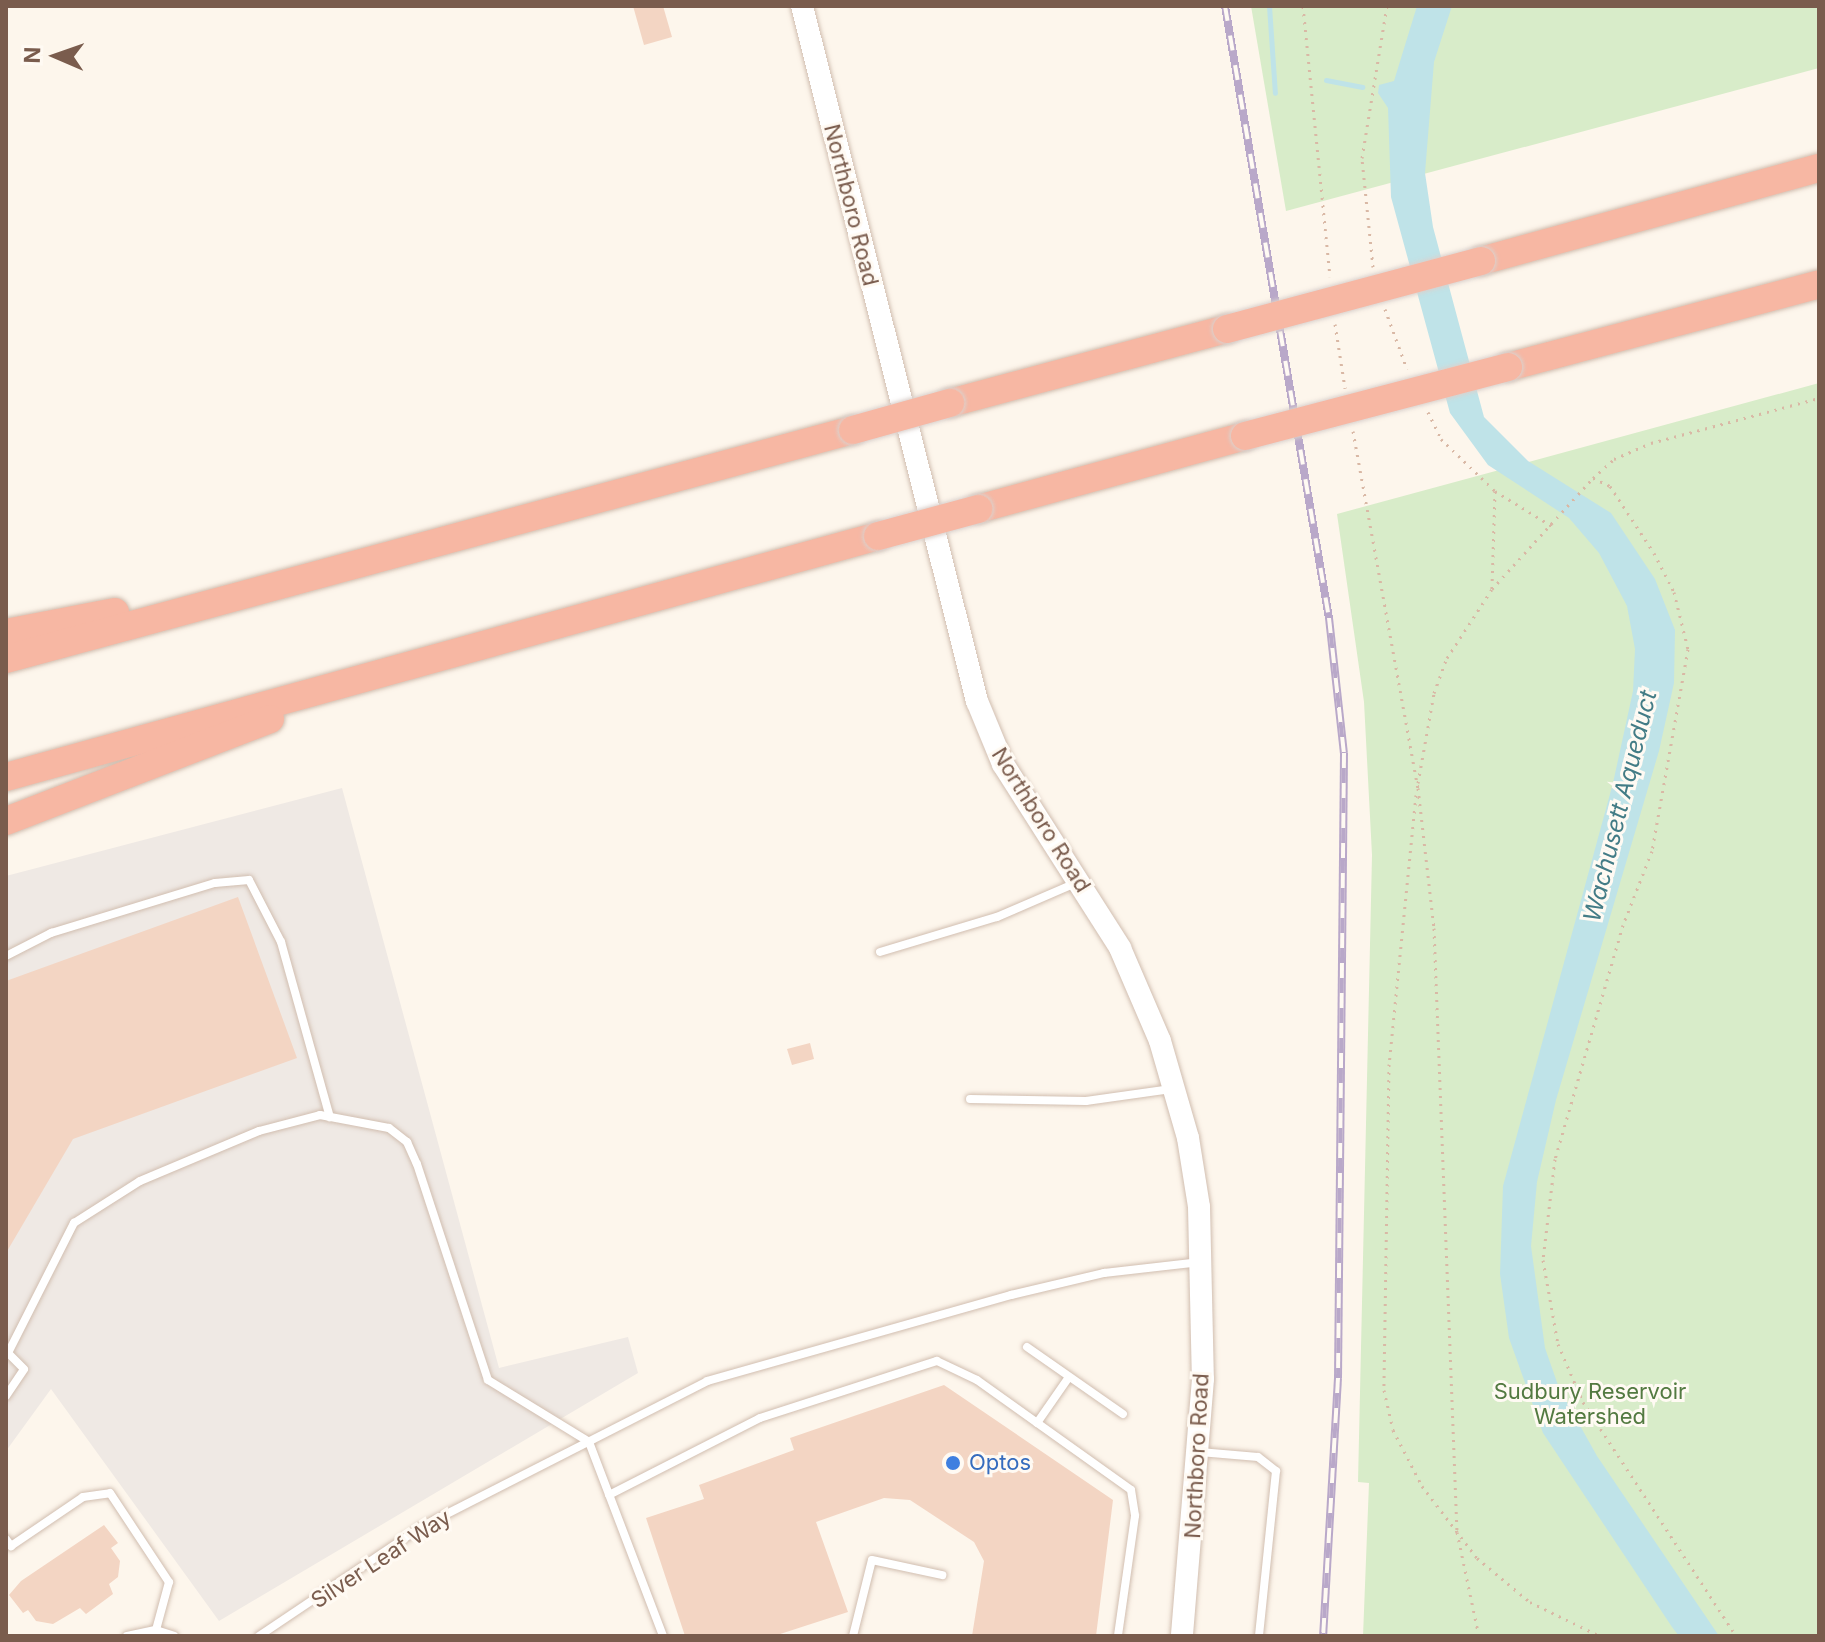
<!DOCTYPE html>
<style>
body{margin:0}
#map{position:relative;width:1825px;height:1642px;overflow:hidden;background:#fdf6ec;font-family:Inter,sans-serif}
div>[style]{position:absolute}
.industrial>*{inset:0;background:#efe9e4}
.green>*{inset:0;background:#d8ecc9}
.water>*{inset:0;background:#bfe3e8}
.stream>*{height:5px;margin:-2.5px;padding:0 2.5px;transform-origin:2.5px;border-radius:2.5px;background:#bfe3e8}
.building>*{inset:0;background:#f3d5c3}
.path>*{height:3px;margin-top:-1.5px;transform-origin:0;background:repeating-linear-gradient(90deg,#d9b8a5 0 2px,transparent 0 8px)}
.roads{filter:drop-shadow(0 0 2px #d1beb0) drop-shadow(0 0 2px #d1beb0)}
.lane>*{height:8px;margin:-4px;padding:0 4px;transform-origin:4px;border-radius:4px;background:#fff}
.secondary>*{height:22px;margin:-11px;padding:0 11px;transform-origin:11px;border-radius:11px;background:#fff}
.highway>*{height:28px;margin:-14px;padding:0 14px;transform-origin:14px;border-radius:14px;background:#f7b7a3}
.rail>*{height:8px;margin-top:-4px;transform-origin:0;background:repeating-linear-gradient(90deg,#fffaf3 0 15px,#b9a8c9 0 30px);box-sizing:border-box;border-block:2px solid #b9a8c9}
.bridges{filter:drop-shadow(0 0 2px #dad1cd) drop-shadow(0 0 2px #dad1cd)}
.highway-bridge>*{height:28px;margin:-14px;padding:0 14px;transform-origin:14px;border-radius:14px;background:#f7b7a3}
.dots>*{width:22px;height:22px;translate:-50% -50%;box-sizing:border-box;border:4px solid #fffaf3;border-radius:50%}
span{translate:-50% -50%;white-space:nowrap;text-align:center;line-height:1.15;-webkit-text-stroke:6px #fffaf3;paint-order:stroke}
.street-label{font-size:22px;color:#7a5c4d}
.park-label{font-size:22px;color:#537a41}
.shop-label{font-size:22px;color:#366cbe}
.left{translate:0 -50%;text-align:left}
.water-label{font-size:24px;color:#437c86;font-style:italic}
.frame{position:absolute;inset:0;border:8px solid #7a5c4d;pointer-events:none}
.north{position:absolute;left:16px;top:16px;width:80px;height:80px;-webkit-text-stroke:6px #fffaf3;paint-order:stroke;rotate:272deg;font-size:22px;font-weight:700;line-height:32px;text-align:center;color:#7a5c4d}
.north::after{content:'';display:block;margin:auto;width:28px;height:36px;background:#7a5c4d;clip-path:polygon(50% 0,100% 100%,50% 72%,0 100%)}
</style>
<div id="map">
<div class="industrial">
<div style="clip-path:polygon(342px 788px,499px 1368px,628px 1337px,638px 1373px,219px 1621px,51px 1389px,6px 1451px,6px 876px)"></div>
</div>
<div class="green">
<div style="clip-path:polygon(1251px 6px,1819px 6px,1819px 68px,1286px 211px)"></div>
<div style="clip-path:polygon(1819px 383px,1819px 1636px,1363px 1636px,1369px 1483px,1358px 1482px,1372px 855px,1364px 702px,1337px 514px)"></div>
</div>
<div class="water">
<div style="clip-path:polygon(1417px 6px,1452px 6px,1434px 62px,1425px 173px,1433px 227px,1484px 417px,1528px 461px,1611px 513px,1655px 579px,1675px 630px,1674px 683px,1659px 751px,1556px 1100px,1537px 1182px,1531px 1246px,1545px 1348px,1559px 1388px,1597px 1456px,1719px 1636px,1679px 1636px,1672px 1627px,1543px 1433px,1509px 1338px,1500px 1274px,1503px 1186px,1613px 783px,1633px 691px,1635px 649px,1627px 606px,1599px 553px,1569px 518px,1488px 465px,1450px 413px,1391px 197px,1388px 108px,1378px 93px,1379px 85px,1394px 81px)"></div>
</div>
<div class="stream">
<div style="left:1269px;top:6px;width:87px;rotate:86.1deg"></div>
<div style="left:1326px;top:80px;width:37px;rotate:11deg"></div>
</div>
<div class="building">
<div style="clip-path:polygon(633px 6px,663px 6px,672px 37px,644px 45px)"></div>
<div style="clip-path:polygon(238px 897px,297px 1058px,73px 1139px,6px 1253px,6px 981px)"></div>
<div style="clip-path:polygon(810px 1043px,814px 1059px,792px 1065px,787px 1049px)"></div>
<div style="clip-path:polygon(944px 1385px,1113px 1500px,1096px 1636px,972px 1636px,984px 1561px,974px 1542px,910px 1500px,884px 1498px,816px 1522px,848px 1612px,774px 1636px,685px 1636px,646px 1518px,704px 1499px,699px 1485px,794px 1450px,790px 1438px)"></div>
<div style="clip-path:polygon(104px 1525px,118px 1543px,111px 1548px,120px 1561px,118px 1577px,109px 1584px,113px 1594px,86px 1614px,80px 1608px,53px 1624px,36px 1621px,28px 1610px,23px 1613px,9px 1595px,21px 1581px)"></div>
</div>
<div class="path">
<div style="left:1303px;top:6px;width:272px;rotate:84.3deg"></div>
<div style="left:1373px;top:267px;width:110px;rotate:-95.8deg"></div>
<div style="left:1362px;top:158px;width:154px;rotate:-80.7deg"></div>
<div style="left:1385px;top:309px;width:64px;rotate:69.9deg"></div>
<div style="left:1335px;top:324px;width:65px;rotate:81.1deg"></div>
<div style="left:1428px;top:412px;width:30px;rotate:64deg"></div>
<div style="left:1441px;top:439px;width:75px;rotate:43.9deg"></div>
<div style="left:1495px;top:491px;width:98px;rotate:91.8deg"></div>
<div style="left:1353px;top:431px;width:363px;rotate:79.7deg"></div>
<div style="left:1418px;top:788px;width:141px;rotate:83.5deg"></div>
<div style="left:1434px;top:928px;width:604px;rotate:87.82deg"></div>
<div style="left:1457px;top:1532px;width:106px;rotate:78.1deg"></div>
<div style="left:1593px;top:478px;width:19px;rotate:25deg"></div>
<div style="left:1610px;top:486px;width:80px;rotate:56.7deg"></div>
<div style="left:1654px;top:553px;width:44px;rotate:62.9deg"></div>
<div style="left:1674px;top:592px;width:59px;rotate:76.2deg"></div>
<div style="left:1688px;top:649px;width:205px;rotate:100.1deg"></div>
<div style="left:1652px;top:851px;width:79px;rotate:111.4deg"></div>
<div style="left:1623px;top:925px;width:244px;rotate:106.2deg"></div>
<div style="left:1555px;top:1159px;width:102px;rotate:96.8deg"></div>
<div style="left:1543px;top:1260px;width:85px;rotate:79.9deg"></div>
<div style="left:1558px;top:1344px;width:63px;rotate:66.7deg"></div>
<div style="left:1583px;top:1402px;width:280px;rotate:56.8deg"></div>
<div style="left:1495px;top:491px;width:67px;rotate:31.6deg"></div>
<div style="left:1418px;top:783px;width:91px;rotate:-79.9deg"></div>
<div style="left:1434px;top:693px;width:37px;rotate:-70deg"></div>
<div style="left:1447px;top:658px;width:82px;rotate:-56.9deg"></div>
<div style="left:1492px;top:589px;width:150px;rotate:-47.7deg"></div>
<div style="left:1593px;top:478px;width:28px;rotate:-42deg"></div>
<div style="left:1614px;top:459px;width:40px;rotate:-23.4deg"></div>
<div style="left:1651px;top:443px;width:174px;rotate:-15deg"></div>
<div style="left:1416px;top:795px;width:270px;rotate:95.7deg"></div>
<div style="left:1389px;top:1064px;width:326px;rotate:90.9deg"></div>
<div style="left:1384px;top:1390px;width:41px;rotate:77.3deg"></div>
<div style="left:1393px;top:1430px;width:63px;rotate:62.6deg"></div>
<div style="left:1422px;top:1486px;width:91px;rotate:52.6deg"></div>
<div style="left:1477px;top:1558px;width:69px;rotate:39.7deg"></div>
<div style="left:1530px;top:1602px;width:78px;rotate:25.9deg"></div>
</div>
<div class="roads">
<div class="lane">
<div style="left:880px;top:952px;width:122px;rotate:-16.7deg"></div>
<div style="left:997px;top:917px;width:88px;rotate:-23.4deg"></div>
<div style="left:6px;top:956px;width:51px;rotate:-27.1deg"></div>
<div style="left:51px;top:933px;width:171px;rotate:-17deg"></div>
<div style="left:215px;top:883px;width:34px;rotate:-5deg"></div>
<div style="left:249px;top:880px;width:70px;rotate:62.7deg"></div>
<div style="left:281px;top:942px;width:182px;rotate:74.4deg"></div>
<div style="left:970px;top:1099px;width:116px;rotate:1deg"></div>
<div style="left:1086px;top:1101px;width:86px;rotate:-8deg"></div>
<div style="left:1027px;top:1347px;width:117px;rotate:34.9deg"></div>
<div style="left:6px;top:1396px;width:32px;rotate:-56deg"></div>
<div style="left:24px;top:1369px;width:23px;rotate:-135deg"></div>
<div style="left:8px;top:1353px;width:146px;rotate:-63.1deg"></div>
<div style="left:74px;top:1223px;width:78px;rotate:-32.5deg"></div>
<div style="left:140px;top:1181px;width:129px;rotate:-22.8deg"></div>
<div style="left:259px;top:1131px;width:63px;rotate:-14.7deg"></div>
<div style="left:320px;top:1115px;width:70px;rotate:10.7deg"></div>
<div style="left:389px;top:1128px;width:23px;rotate:38deg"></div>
<div style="left:407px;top:1142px;width:24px;rotate:66deg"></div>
<div style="left:417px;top:1164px;width:227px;rotate:71.8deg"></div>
<div style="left:488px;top:1380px;width:119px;rotate:31.5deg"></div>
<div style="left:589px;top:1442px;width:208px;rotate:69.1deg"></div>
<div style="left:1037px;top:1423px;width:56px;rotate:-55.2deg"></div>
<div style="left:1200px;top:1452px;width:58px;rotate:4.9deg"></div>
<div style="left:1258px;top:1457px;width:23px;rotate:38deg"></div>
<div style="left:1276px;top:1471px;width:166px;rotate:95.9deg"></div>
<div style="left:609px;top:1495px;width:169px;rotate:-27deg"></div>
<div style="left:760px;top:1418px;width:186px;rotate:-17.9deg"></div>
<div style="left:937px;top:1361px;width:44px;rotate:25.4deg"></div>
<div style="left:977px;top:1380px;width:189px;rotate:35.5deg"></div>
<div style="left:1131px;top:1490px;width:26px;rotate:81deg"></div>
<div style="left:1135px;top:1516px;width:121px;rotate:98.1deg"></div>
<div style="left:6px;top:1539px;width:9px;rotate:54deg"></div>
<div style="left:11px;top:1546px;width:87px;rotate:-34.2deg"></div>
<div style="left:83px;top:1497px;width:27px;rotate:-8deg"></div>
<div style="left:110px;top:1493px;width:107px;rotate:56.5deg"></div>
<div style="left:169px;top:1582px;width:50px;rotate:105.2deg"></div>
<div style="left:127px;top:1636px;width:30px;rotate:-12deg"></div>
<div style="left:156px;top:1630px;width:19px;rotate:18deg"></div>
<div style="left:259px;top:1636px;width:195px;rotate:-33.9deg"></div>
<div style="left:421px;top:1527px;width:321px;rotate:-27deg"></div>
<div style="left:707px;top:1381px;width:316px;rotate:-15.8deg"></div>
<div style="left:1011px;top:1295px;width:96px;rotate:-13.3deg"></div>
<div style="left:1104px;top:1273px;width:97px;rotate:-6.5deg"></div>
<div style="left:853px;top:1636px;width:78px;rotate:-76deg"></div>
<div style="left:872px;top:1560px;width:72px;rotate:12.1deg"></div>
</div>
<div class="secondary">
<div style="left:802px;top:6px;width:717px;rotate:75.87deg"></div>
<div style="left:977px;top:701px;width:68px;rotate:67.6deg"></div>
<div style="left:1003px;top:764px;width:218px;rotate:57.5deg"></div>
<div style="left:1120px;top:948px;width:101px;rotate:66.7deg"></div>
<div style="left:1160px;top:1041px;width:101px;rotate:73.9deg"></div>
<div style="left:1188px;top:1138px;width:70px;rotate:80.9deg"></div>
<div style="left:1199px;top:1207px;width:172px;rotate:88.7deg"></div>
<div style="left:1203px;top:1379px;width:258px;rotate:94.7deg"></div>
</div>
<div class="highway">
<div style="left:1481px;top:261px;width:351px;rotate:-15.4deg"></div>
<div style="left:1508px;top:367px;width:322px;rotate:-14.9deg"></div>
<div style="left:950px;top:403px;width:287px;rotate:-15deg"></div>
<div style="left:978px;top:509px;width:277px;rotate:-15.3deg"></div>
<div style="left:6px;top:633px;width:111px;rotate:-10.9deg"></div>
<div style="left:6px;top:659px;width:877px;rotate:-15.13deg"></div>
<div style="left:6px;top:777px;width:905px;rotate:-15.45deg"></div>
<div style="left:6px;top:821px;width:283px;rotate:-21.1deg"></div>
</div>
</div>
<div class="rail">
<div style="left:1225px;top:6px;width:621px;rotate:80.36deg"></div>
<div style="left:1329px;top:618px;width:136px;rotate:83.7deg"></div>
<div style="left:1344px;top:753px;width:625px;rotate:90.55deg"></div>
<div style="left:1338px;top:1378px;width:258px;rotate:93.3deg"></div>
</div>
<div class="bridges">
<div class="highway-bridge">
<div style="left:1227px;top:329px;width:263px;rotate:-15deg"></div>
<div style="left:853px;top:430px;width:101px;rotate:-15.6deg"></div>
<div style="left:1245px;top:436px;width:272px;rotate:-14.7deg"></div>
<div style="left:878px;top:536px;width:104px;rotate:-15.1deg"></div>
</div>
</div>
<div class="dots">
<div style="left:953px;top:1463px;background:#3f7fe0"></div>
</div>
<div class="street-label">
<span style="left:851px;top:205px;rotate:76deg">Northboro Road</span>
<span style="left:1041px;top:820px;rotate:58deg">Northboro Road</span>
<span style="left:1197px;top:1456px;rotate:-87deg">Northboro Road</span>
<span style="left:381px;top:1559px;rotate:-33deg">Silver Leaf Way</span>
</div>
<div class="park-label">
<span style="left:1590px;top:1404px">Sudbury Reservoir<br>Watershed</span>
</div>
<div class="shop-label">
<span class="left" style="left:969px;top:1463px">Optos</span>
</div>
<div class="water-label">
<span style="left:1620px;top:806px;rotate:-76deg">Wachusett Aqueduct</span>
</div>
<div class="frame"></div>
<div class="north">N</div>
</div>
